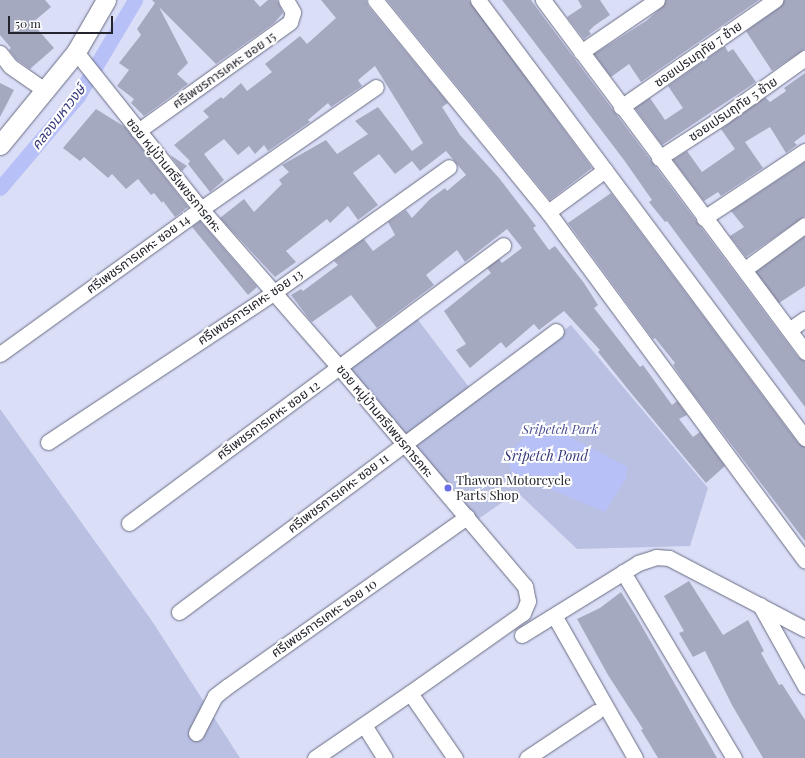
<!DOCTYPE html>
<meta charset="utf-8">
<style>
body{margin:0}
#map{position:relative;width:805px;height:758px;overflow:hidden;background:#dadef7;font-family:"Playfair Display","Noto Sans Thai",serif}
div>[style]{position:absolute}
.green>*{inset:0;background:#bac0e2}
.water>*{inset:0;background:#b8c0f8}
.canal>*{height:15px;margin:-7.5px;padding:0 7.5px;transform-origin:7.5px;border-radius:7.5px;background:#b8c0f8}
.building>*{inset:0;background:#a5a9c0}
.roads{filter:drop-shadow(0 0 1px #696d82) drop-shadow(0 0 1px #696d82)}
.minor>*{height:15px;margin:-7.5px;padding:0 7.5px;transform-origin:7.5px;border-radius:7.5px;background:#fff}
.tertiary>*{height:19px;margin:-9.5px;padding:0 9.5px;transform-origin:9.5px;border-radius:9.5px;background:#fff}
.dots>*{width:11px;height:11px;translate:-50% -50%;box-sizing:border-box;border:2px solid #fff;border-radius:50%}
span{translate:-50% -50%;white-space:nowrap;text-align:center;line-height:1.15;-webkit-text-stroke:4px #fff;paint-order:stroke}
.street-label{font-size:13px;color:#23242d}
.park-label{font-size:13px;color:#4a4f93;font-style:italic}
.poi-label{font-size:13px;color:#23242d}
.left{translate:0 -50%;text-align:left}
.water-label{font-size:14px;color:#36397a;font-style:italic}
.scale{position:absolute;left:8px;top:16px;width:105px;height:18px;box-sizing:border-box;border:2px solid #23242d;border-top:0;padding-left:5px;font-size:12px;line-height:14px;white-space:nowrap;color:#23242d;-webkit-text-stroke:3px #fff;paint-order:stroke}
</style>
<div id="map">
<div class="green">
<div style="clip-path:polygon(415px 316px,475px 395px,571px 325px,708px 488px,690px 546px,577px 549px,517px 492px,474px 522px,340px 369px)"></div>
<div style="clip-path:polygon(0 409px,152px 621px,240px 758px,0 758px)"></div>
</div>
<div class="water">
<div style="clip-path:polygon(536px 424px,548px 425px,627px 467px,626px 478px,605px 512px,512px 473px,507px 456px)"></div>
</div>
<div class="canal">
<div style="left:0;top:188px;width:121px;rotate:-49.7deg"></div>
<div style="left:78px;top:96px;width:112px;rotate:-59.3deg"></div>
</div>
<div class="building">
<div style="clip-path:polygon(0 0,45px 0,51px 7px,32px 23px,54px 48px,30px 69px,16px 59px,9px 50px,11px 48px,0 35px)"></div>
<div style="clip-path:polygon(152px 0,254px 0,260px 7px,268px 0,277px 0,283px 13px,274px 23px,216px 64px,159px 7px,188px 63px,177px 74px,188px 84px,144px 116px,131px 103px,134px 99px,117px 86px,129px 70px,119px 63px,141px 35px,137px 29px,155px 3px)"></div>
<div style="clip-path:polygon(321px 0,366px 0,368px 6px,448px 103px,442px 107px,460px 135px,499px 178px,536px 226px,533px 228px,549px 250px,555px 246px,584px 283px,598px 305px,594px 308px,640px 367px,643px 365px,672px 405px,677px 401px,687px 415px,679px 419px,693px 437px,700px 432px,725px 466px,706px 483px,631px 393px,598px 352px,600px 350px,564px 311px,539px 330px,534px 324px,506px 348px,501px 342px,470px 368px,456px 350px,466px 344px,444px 311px,491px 273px,487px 268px,499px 259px,502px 263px,522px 248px,507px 229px,465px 262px,457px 250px,426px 275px,434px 285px,377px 328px,351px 295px,312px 322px,310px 320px,291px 295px,301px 289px,303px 291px,338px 265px,334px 261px,364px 239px,373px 251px,395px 235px,388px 222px,406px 210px,412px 218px,430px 199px,445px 188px,447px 191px,466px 175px,446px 151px,420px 171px,412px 161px,395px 174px,379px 154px,353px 173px,378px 205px,358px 220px,348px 206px,330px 223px,327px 219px,286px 251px,296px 262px,275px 277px,220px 218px,244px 199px,254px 212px,282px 184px,279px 180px,289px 172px,282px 165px,326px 140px,337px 154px,368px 134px,355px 121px,378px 107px,412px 151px,423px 143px,375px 66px,358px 80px,362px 86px,331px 107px,328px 103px,308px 120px,310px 122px,268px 151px,264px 145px,255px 154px,249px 146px,238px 155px,224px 139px,204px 154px,224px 180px,210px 192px,188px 164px,190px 161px,174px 145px,209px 117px,203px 111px,221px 97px,223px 99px,241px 83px,247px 91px,272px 72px,265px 64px,300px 36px,307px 44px,336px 18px)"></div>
<div style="clip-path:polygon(387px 0,469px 0,592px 168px,550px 200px)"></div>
<div style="clip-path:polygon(502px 0,531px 0,536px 7px,798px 357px,805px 361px,805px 407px,667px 221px,665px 222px,649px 202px,652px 200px,624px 160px)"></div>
<div style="clip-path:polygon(578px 0,600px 0,610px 15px,594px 26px,589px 31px,591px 34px,584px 39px,567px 17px,582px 7px)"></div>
<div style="clip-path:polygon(666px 0,759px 0,641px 82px,629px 64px,611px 77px,594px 54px,646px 21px,662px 7px)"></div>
<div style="clip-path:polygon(784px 0,805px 0,805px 49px,772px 71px,746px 31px,780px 7px)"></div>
<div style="clip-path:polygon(725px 46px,728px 52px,733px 49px,756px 82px,662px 145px,635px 108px,650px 98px,665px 120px,683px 108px,668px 86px)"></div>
<div style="clip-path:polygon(805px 73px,805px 134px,794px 142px,797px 145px,786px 153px,770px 127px,745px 142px,763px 168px,721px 196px,718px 192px,704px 201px,673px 160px,687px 151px,702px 172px,735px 149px,721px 129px,765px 97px,770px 102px,786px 91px,784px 88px)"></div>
<div style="clip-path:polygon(0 83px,14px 90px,0 117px)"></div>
<div style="clip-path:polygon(96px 109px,125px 127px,188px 207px,175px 217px,163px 201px,162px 203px,154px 193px,151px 195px,138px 179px,126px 189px,112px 174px,108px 178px,84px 157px,80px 161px,63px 148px)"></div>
<div style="clip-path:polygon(170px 155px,187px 166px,182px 171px)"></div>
<div style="clip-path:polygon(805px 162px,805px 216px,746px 257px,730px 236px,744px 227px,731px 211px)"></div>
<div style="clip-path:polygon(611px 193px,798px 443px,805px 447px,805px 541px,690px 390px,673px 365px,675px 363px,655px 338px,653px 339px,568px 223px)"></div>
<div style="clip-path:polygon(200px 221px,257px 287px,248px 295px,192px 227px)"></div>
<div style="clip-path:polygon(805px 236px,805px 286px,779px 303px,756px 272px)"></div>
<div style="clip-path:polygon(689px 581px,723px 635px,748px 620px,764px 651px,761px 653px,779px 685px,782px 684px,805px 720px,805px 758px,763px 758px,732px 705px,705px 651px,693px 657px,679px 633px,684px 631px,664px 596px)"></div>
<div style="clip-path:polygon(621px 592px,636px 616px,717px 758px,658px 758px,641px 730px,643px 729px,608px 675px,577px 619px,600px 608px)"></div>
</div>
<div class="roads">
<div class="minor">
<div style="left:375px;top:0;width:274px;rotate:50.8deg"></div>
<div style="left:548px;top:212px;width:433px;rotate:53.6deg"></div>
<div style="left:478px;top:0;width:547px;rotate:53.26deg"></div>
<div style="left:543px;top:0;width:439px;rotate:53.3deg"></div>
<div style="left:76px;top:52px;width:201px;rotate:51.5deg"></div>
<div style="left:201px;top:209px;width:210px;rotate:48.9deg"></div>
<div style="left:339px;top:367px;width:287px;rotate:49.7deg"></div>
<div style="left:525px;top:586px;width:15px;rotate:79deg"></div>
<div style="left:528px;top:601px;width:13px;rotate:113deg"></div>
<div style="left:523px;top:613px;width:138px;rotate:144.7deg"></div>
<div style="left:410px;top:693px;width:79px;rotate:55.3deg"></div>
<div style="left:581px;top:52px;width:92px;rotate:-34.4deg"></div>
<div style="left:0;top:53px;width:16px;rotate:52deg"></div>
<div style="left:10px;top:66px;width:44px;rotate:34.8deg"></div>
<div style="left:621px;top:107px;width:188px;rotate:-34.8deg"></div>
<div style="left:138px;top:131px;width:187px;rotate:-35.6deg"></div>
<div style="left:290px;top:22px;width:10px;rotate:-73deg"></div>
<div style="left:293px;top:12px;width:14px;rotate:-120deg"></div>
<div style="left:659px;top:158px;width:77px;rotate:-32.9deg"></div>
<div style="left:724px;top:116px;width:100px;rotate:-35.6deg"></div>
<div style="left:548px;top:212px;width:71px;rotate:-36.4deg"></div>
<div style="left:704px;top:218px;width:121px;rotate:-33.6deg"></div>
<div style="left:745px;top:269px;width:74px;rotate:-36.3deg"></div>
<div style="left:789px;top:330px;width:19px;rotate:-35deg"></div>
<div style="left:0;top:354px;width:248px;rotate:-35.8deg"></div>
<div style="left:201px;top:209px;width:213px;rotate:-34.9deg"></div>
<div style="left:48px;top:442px;width:270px;rotate:-33.5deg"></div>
<div style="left:273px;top:293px;width:216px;rotate:-35.6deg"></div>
<div style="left:129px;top:523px;width:466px;rotate:-36.6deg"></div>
<div style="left:623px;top:572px;width:217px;rotate:59.2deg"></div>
<div style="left:760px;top:605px;width:93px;rotate:60.9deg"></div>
<div style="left:179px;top:612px;width:470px;rotate:-36.7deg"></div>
<div style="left:555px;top:617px;width:162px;rotate:60.4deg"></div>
<div style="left:522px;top:635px;width:137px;rotate:-31.8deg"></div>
<div style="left:638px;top:563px;width:19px;rotate:-18deg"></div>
<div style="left:656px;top:557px;width:13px;rotate:4deg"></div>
<div style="left:669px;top:558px;width:153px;rotate:27.6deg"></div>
<div style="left:364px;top:725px;width:39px;rotate:58deg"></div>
<div style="left:196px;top:733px;width:42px;rotate:-62.8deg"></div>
<div style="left:215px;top:696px;width:16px;rotate:-38deg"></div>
<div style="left:228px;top:686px;width:293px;rotate:-35.3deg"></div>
<div style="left:315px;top:758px;width:115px;rotate:-34.4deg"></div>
<div style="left:527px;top:758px;width:83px;rotate:-33.7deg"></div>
</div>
<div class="tertiary">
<div style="left:0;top:145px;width:120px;rotate:-50.7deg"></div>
<div style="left:76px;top:52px;width:60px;rotate:-60deg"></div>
</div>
</div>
<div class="dots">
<div style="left:448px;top:488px;background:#686ce5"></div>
</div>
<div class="street-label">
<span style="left:698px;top:54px;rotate:-35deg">ซอยเปรมฤทัย 7 ซ้าย</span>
<span style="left:224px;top:70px;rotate:-35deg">ศรีเพชรการเคหะ ซอย 15</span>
<span style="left:733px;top:109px;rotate:-34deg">ซอยเปรมฤทัย 5 ซ้าย</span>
<span style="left:174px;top:175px;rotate:51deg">ซอย หมู่บ้านศรีเพชรการคหะ</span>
<span style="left:138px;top:254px;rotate:-36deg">ศรีเพชรการเคหะ ซอย 14</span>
<span style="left:250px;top:307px;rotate:-34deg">ศรีเพชรการเคหะ ซอย 13</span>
<span style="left:268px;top:420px;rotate:-36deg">ศรีเพชรการเคหะ ซอย 12</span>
<span style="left:385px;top:421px;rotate:50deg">ซอย หมู่บ้านศรีเพชรการคหะ</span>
<span style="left:338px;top:493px;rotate:-37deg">ศรีเพชรการเคหะ ซอย 11</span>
<span style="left:324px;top:618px;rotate:-35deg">ศรีเพชรการเคหะ ซอย 10</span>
</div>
<div class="park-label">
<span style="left:560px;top:429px">Sripetch Park</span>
</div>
<div class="poi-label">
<span class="left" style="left:456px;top:488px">Thawon Motorcycle<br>Parts Shop</span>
</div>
<div class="water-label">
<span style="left:58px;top:117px;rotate:-52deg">คลองมหาวงษ์</span>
<span style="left:546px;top:456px">Sripetch Pond</span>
</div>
<div class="scale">50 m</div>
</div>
